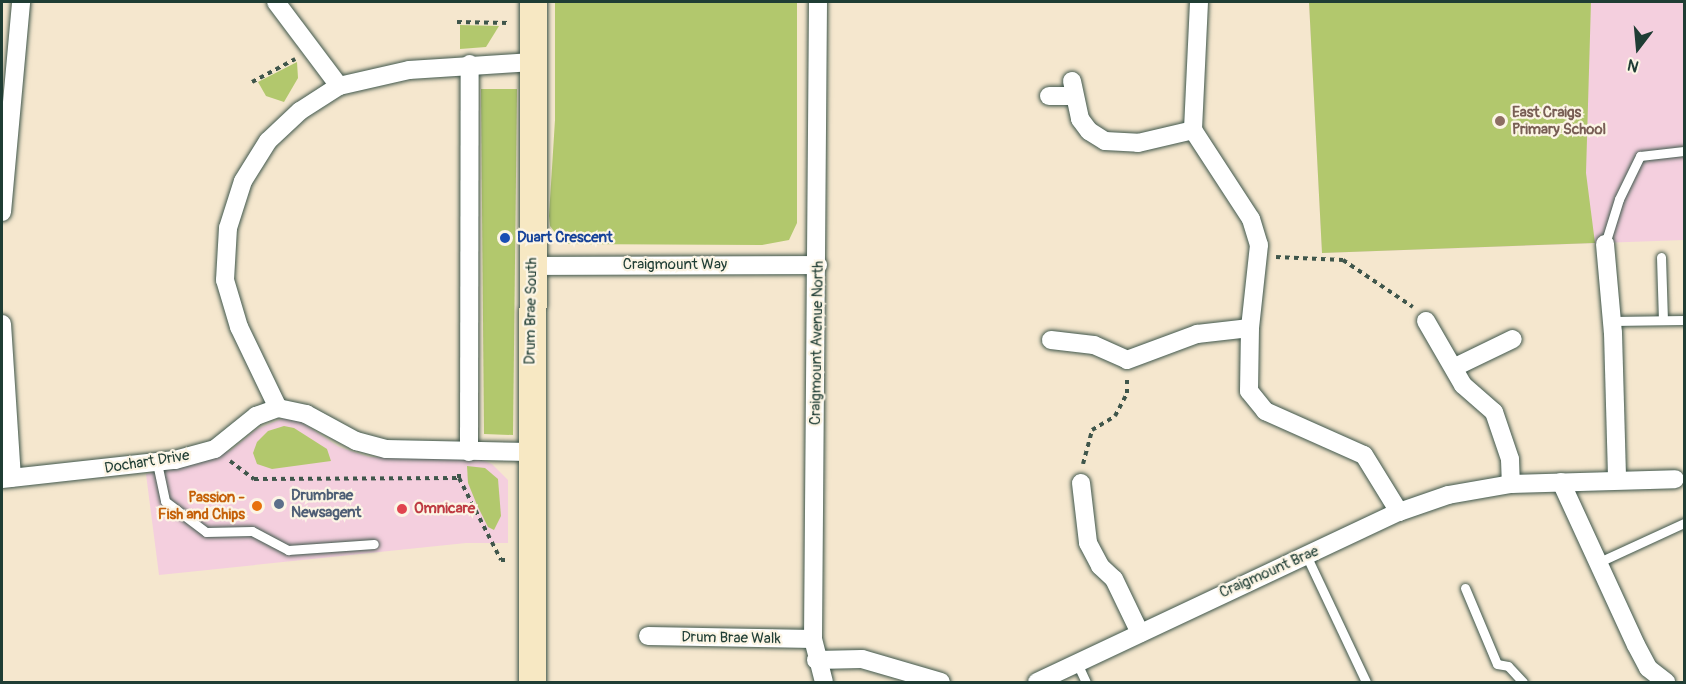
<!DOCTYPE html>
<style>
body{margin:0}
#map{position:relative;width:1686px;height:684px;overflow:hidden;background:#f5e7ce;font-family:Pangolin,sans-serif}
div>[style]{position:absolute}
.built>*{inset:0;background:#f4cfde}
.green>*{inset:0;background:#b2c86d}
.path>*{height:4px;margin-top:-2px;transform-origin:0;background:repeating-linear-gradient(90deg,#3f564b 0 4.5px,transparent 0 9px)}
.roads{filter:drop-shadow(0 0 2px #3f564b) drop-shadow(0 0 2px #3f564b)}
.service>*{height:9px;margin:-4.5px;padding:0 4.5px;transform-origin:4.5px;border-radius:4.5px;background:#fff}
.minor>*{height:18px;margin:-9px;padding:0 9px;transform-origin:9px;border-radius:9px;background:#fff}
.secondary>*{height:27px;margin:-13.5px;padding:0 13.5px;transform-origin:13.5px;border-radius:13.5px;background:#f7e8c3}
.dots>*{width:16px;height:16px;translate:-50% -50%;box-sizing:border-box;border:3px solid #fcf5e5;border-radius:50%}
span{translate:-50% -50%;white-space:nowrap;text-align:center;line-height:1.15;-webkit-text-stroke:4.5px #fcf5e5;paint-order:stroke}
.education-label{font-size:15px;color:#785e54;font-weight:700}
.left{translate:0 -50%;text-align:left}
.transit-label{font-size:15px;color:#164399;font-weight:700}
.street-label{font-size:15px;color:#1f3d34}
.service-label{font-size:15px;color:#4e5e75;font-weight:700}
.food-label{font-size:15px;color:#c56008;font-weight:700}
.right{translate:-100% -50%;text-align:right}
.health-label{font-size:15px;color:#be3a42;font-weight:700}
.frame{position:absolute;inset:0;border:3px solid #1f3d34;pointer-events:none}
.north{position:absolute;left:1608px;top:18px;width:60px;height:60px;-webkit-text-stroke:4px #fcf5e5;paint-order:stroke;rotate:196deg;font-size:16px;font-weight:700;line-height:24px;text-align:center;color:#1f3d34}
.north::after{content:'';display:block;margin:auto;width:21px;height:27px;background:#1f3d34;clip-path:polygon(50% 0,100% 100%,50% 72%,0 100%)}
</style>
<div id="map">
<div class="built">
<div style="clip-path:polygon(1309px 2px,1684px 2px,1684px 240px,1322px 253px)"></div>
<div style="clip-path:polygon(284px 418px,298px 420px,339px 447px,369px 457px,479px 459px,492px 464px,508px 480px,508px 543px,466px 543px,159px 575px,146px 474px,230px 451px,257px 429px)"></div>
</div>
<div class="green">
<div style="clip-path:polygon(555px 2px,797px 2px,797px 223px,789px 240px,762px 245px,564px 244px,550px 226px,549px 216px,555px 120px)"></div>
<div style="clip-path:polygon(1309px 2px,1591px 2px,1586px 173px,1595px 243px,1322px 253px)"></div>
<div style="clip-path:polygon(460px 25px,499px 26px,486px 47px,460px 49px)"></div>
<div style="clip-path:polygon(297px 62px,298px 78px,284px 102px,266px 96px,258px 82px)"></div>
<div style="clip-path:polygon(481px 89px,517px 89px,513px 435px,484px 434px)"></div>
<div style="clip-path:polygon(284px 426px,294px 428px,327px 449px,331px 461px,272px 469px,257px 464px,253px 453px,257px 442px,268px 431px)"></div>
<div style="clip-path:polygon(467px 466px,485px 468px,498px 479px,501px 516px,494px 530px,488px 527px,477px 505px,468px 483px)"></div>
</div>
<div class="path">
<div style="left:457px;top:22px;width:52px;rotate:1.1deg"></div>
<div style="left:252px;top:82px;width:49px;rotate:-28.1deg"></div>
<div style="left:1276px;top:257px;width:67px;rotate:2.6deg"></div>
<div style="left:1343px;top:260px;width:84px;rotate:33.9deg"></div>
<div style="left:230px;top:461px;width:30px;rotate:37deg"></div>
<div style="left:254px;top:479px;width:205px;rotate:-0.3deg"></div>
<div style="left:459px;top:478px;width:9px;rotate:-90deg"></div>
<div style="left:1083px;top:464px;width:35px;rotate:-75deg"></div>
<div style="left:1092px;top:430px;width:27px;rotate:-31deg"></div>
<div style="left:1115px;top:416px;width:26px;rotate:-62deg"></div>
<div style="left:1127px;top:393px;width:15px;rotate:-90deg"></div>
<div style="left:459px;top:478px;width:92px;rotate:62.9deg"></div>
<div style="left:501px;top:560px;width:8px"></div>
</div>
<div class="roads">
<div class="service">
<div style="left:1605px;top:244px;width:47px;rotate:-72.7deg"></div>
<div style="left:1619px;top:199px;width:48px;rotate:-64deg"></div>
<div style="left:1640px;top:156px;width:44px;rotate:-6.5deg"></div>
<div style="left:1661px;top:257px;width:63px;rotate:88.2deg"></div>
<div style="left:1612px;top:321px;width:72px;rotate:-0.8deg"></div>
<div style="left:157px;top:463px;width:39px;rotate:78deg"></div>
<div style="left:165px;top:501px;width:51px;rotate:37.1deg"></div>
<div style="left:206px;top:532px;width:46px;rotate:-1.2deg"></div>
<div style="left:252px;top:531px;width:41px;rotate:27.8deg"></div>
<div style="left:288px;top:550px;width:86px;rotate:-4deg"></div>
<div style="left:1306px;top:555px;width:140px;rotate:64.7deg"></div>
<div style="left:1597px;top:563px;width:96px;rotate:-24.7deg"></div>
<div style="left:1465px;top:588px;width:82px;rotate:67.2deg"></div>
<div style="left:1497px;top:664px;width:11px;rotate:10deg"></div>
<div style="left:1508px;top:666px;width:22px;rotate:47deg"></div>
<div style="left:1077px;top:663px;width:21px;rotate:65deg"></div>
</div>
<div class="minor">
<div style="left:276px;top:2px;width:105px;rotate:53.1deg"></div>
<div style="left:818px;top:2px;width:637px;rotate:90.45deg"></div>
<div style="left:813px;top:639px;width:44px;rotate:75.7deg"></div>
<div style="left:1199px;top:2px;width:128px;rotate:92.7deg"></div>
<div style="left:1193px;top:130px;width:106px;rotate:56.9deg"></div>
<div style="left:1251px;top:219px;width:27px;rotate:73deg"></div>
<div style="left:1259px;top:245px;width:83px;rotate:96.2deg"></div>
<div style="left:1250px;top:328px;width:63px;rotate:90.9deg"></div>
<div style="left:1249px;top:391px;width:26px;rotate:51deg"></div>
<div style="left:1265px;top:411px;width:108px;rotate:24deg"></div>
<div style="left:1364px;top:455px;width:67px;rotate:58.4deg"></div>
<div style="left:1072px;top:81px;width:39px;rotate:78deg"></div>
<div style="left:1080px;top:119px;width:15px;rotate:53deg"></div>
<div style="left:1089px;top:131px;width:19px;rotate:32deg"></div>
<div style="left:1105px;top:141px;width:33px;rotate:3deg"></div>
<div style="left:1138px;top:143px;width:57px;rotate:-13.3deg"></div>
<div style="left:1049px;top:96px;width:23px"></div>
<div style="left:2px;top:212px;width:211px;rotate:-84.8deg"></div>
<div style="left:1605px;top:244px;width:89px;rotate:84.9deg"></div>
<div style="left:1613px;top:333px;width:147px;rotate:88.4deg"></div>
<div style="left:532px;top:266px;width:286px;rotate:-0.2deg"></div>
<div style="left:1426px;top:321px;width:74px;rotate:60deg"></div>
<div style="left:1463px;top:385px;width:41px;rotate:41.1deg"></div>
<div style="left:1494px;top:412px;width:50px;rotate:71.2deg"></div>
<div style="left:1510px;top:459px;width:25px;rotate:88deg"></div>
<div style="left:2px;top:324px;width:154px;rotate:86.3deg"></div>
<div style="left:1051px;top:340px;width:43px;rotate:6.6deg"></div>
<div style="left:1094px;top:345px;width:36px;rotate:24deg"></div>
<div style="left:1127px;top:360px;width:75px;rotate:-20.4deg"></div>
<div style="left:1197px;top:334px;width:53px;rotate:-6.5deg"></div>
<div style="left:1455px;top:367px;width:64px;rotate:-25.8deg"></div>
<div style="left:278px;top:408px;width:90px;rotate:-115.7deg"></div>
<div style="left:239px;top:327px;width:49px;rotate:-106.6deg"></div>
<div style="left:225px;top:280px;width:52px;rotate:-86.7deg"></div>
<div style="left:228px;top:228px;width:49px;rotate:-72.3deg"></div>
<div style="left:243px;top:181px;width:47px;rotate:-58deg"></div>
<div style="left:268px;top:141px;width:44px;rotate:-43.2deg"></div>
<div style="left:300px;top:111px;width:46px;rotate:-32.7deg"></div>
<div style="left:339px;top:86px;width:72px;rotate:-12.9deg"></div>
<div style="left:409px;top:70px;width:124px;rotate:-3.7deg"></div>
<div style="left:469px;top:452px;width:388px;rotate:-89.9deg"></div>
<div style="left:2px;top:479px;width:174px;rotate:-6.3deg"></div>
<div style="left:175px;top:460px;width:41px;rotate:-15.4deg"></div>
<div style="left:215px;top:449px;width:53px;rotate:-38.8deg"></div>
<div style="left:256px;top:416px;width:23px;rotate:-20deg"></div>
<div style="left:278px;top:408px;width:29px;rotate:12deg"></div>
<div style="left:306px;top:414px;width:57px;rotate:28.4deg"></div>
<div style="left:356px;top:441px;width:31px;rotate:15deg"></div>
<div style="left:386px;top:449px;width:144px;rotate:1.2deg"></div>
<div style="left:1561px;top:482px;width:179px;rotate:65.3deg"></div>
<div style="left:1636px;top:645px;width:26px;rotate:62deg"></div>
<div style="left:1648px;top:668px;width:23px;rotate:38deg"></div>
<div style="left:1081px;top:483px;width:60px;rotate:83.3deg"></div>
<div style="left:1088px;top:543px;width:26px;rotate:62deg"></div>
<div style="left:1100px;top:566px;width:19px;rotate:43deg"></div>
<div style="left:1114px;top:579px;width:60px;rotate:64.3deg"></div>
<div style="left:648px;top:636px;width:165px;rotate:1deg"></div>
<div style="left:816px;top:660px;width:46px;rotate:-1.2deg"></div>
<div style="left:862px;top:659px;width:82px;rotate:16.2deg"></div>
<div style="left:1037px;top:682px;width:400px;rotate:-25.2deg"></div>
<div style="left:1399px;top:512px;width:52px;rotate:-19.1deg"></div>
<div style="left:1448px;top:495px;width:64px;rotate:-9.9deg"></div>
<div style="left:1511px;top:484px;width:164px;rotate:-1.7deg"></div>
</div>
<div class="secondary">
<div style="left:532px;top:682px;width:680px;rotate:-89.92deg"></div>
</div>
</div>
<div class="dots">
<div style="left:1500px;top:121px;background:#8d6e63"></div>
<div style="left:505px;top:238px;background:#1a4fb4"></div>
<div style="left:279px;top:504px;background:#5c6f8a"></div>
<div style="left:257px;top:506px;background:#e8710a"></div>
<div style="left:402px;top:509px;background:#e0444e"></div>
</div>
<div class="education-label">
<span class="left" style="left:1512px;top:121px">East Craigs<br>Primary School</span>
</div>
<div class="transit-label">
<span class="left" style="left:517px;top:238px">Duart Crescent</span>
</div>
<div class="street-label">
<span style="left:675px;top:265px">Craigmount Way</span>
<span style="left:531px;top:311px;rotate:-89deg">Drum Brae South</span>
<span style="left:817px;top:343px;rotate:-89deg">Craigmount Avenue North</span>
<span style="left:147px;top:462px;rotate:-9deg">Dochart Drive</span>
<span style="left:1269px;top:572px;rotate:-24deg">Craigmount Brae</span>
<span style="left:731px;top:638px;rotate:1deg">Drum Brae Walk</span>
</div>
<div class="service-label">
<span class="left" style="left:291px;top:504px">Drumbrae<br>Newsagent</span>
</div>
<div class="food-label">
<span class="right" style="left:245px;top:506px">Passion -<br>Fish and Chips</span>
</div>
<div class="health-label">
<span class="left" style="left:414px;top:509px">Omnicare</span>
</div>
<div class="frame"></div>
<div class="north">N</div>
</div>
